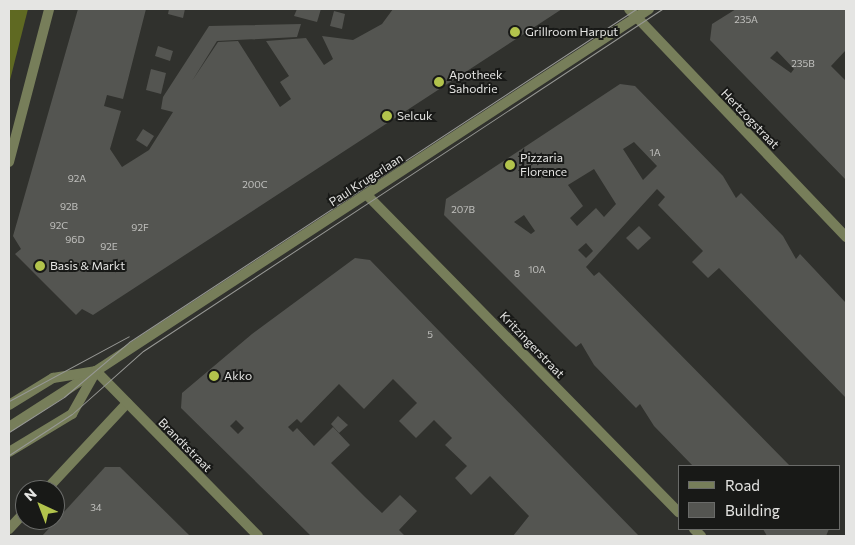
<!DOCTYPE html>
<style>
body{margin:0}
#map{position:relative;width:855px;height:545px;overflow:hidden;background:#30312d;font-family:Commissioner,sans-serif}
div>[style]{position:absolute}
.forest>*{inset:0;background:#5f6922}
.building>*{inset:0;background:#545551}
.service>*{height:10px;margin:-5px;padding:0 5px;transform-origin:5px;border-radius:5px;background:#777e5a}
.pedestrian>*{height:10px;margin:-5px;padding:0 5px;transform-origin:5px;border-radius:5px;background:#777e5a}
.minor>*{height:10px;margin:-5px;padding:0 5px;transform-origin:5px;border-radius:5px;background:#777e5a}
.tram>*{height:1px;margin:-0.5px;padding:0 0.5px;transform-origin:0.5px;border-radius:0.5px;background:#979895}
.dots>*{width:14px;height:14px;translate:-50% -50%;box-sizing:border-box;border:2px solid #181917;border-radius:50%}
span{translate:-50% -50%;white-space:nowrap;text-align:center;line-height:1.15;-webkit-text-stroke:4px #181917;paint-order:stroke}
.number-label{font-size:10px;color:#c1c1be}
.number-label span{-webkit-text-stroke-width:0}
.poi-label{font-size:12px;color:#e5e5e3}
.left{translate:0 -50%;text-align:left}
.street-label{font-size:12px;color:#e5e5e3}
.frame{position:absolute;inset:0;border:10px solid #e5e5e3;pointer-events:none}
.legend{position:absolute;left:678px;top:465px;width:162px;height:65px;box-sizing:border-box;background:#181917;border:1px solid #6a6b69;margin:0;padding:6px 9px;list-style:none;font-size:15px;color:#e5e5e3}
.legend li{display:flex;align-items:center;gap:10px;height:25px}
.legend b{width:25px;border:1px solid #6a6b69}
.north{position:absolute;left:15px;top:480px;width:50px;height:50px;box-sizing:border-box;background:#181917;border:1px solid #6a6b69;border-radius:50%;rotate:317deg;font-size:14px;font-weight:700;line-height:20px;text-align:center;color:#e5e5e3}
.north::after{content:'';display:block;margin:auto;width:18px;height:22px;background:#b2c34c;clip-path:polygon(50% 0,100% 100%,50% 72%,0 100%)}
</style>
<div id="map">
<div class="forest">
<div style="clip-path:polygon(9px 9px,28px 9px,9px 84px)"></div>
</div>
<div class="building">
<div style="clip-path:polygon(78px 9px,146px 9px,123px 99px,107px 95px,104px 106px,121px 111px,110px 149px,122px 167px,149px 150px,173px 112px,161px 109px,163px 97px,209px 26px,301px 24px,297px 37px,217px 41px,192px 81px,218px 42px,238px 41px,280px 107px,291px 99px,280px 82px,289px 76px,266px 41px,306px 38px,324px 65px,333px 59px,322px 36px,353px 40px,382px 24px,393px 9px,562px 9px,93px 315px,82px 309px,76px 315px,15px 254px,21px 249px,13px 236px)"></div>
<div style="clip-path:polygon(169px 9px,185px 9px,183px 18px,168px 14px)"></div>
<div style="clip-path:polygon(297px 9px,321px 9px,317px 22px,294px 16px)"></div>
<div style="clip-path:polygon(evenodd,736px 9px,846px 9px,846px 50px,831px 66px,846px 81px,846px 180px,710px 40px,712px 24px,736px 9px,777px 51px,794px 69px,791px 73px,770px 58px,777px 51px)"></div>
<div style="clip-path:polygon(334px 11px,345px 14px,342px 29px,330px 26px)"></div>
<div style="clip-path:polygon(158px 46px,173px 51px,170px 61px,155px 56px)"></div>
<div style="clip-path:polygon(151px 69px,166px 73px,161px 94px,146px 90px)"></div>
<div style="clip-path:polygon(evenodd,620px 84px,635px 86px,723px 176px,736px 198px,741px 193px,783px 236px,796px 259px,800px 254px,846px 303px,846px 398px,719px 268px,708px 278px,692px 262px,703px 251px,658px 205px,665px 197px,657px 189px,586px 267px,594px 276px,599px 272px,790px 466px,693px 466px,654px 426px,640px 404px,636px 408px,594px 365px,581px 343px,576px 347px,444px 215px,446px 199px,620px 84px,634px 142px,657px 166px,643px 180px,623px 149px,634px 142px,620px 84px,594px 169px,616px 204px,604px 217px,596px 208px,577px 226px,570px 218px,583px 206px,568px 185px,594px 169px,620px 84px,524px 215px,535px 231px,531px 234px,514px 222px,524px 215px,620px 84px,586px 243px,593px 251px,586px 258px,578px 250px,586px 243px)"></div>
<div style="clip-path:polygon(143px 129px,154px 136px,147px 147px,136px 140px)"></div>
<div style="clip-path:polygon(639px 226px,651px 238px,638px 250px,626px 238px)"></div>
<div style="clip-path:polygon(evenodd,355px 258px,370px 260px,639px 536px,513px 536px,529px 516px,490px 476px,471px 495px,455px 478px,467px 466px,445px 445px,452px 438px,434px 420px,416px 438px,399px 421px,417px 403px,393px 379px,364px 409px,339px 384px,301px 423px,297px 419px,288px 427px,293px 432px,297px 428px,314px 446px,333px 427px,350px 445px,331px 463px,365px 497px,382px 513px,400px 495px,417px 511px,399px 530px,405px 536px,311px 536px,181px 408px,182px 393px,252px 334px,355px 258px,236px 420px,244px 428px,238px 434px,230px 426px,236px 420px)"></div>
<div style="clip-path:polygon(338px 416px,348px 425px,339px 433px,331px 424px)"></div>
<div style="clip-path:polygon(105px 467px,120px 467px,190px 536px,42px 536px)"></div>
<div style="clip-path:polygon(763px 529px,829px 529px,826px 536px,767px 536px)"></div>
</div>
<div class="service">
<div style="left:9px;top:427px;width:103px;rotate:-32.8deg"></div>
</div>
<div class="pedestrian">
<div style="left:46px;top:490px;width:119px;rotate:-47deg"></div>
<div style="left:9px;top:529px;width:23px;rotate:-47deg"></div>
</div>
<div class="minor">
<div style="left:629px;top:9px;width:315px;rotate:46.4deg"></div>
<div style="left:9px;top:162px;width:158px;rotate:-75.3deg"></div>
<div style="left:367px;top:195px;width:445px;rotate:45.5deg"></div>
<div style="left:96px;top:371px;width:231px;rotate:45.5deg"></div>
<div style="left:9px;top:405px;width:52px;rotate:-31.5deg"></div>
<div style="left:53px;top:378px;width:44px;rotate:-9.2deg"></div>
<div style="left:96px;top:371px;width:661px;rotate:-33.21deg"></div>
<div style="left:9px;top:452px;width:74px;rotate:-31.1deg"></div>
<div style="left:72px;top:414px;width:49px;rotate:-60.8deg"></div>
<div style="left:694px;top:529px;width:10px;rotate:45deg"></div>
</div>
<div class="tram">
<div style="left:9px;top:401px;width:136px;rotate:-28.4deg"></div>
<div style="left:9px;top:432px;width:65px;rotate:-32.5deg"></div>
<div style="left:64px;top:397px;width:85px;rotate:-40.2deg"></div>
<div style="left:129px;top:342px;width:607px;rotate:-33.3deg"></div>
<div style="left:9px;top:455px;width:75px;rotate:-33.1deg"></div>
<div style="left:72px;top:414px;width:95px;rotate:-41.6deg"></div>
<div style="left:143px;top:351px;width:622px;rotate:-33.38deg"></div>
</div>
<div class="dots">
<div style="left:515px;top:32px;background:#b2c34c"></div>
<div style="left:439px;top:82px;background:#b2c34c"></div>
<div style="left:387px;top:116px;background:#b2c34c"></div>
<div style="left:510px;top:165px;background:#b2c34c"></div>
<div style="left:40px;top:266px;background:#b2c34c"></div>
<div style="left:214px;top:376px;background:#b2c34c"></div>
</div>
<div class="number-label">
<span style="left:746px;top:20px">235A</span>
<span style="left:803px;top:64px">235B</span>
<span style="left:655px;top:153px">1A</span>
<span style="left:77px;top:179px">92A</span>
<span style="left:255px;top:185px">200C</span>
<span style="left:69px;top:207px">92B</span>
<span style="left:463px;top:210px">207B</span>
<span style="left:59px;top:226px">92C</span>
<span style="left:140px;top:228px">92F</span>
<span style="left:75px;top:240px">96D</span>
<span style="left:109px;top:247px">92E</span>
<span style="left:537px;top:270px">10A</span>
<span style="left:517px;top:274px">8</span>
<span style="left:430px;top:335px">5</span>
<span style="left:96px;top:508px">34</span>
</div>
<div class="poi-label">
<span class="left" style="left:525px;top:32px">Grillroom Harput</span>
<span class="left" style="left:449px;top:82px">Apotheek<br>Sahodrie</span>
<span class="left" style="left:397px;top:116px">Selcuk</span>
<span class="left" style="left:520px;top:165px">Pizzaria<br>Florence</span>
<span class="left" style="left:50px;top:266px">Basis &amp; Markt</span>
<span class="left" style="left:224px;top:376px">Akko</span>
</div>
<div class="street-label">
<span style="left:750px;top:119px;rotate:46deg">Hertzogstraat</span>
<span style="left:366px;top:180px;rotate:-33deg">Paul Krugerlaan</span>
<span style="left:532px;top:345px;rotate:46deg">Kritzingerstraat</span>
<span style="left:185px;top:445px;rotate:45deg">Brandtstraat</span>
</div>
<div class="frame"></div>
<ul class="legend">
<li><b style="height:6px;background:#777e5a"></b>Road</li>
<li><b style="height:14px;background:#545551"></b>Building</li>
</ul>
<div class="north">N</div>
</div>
